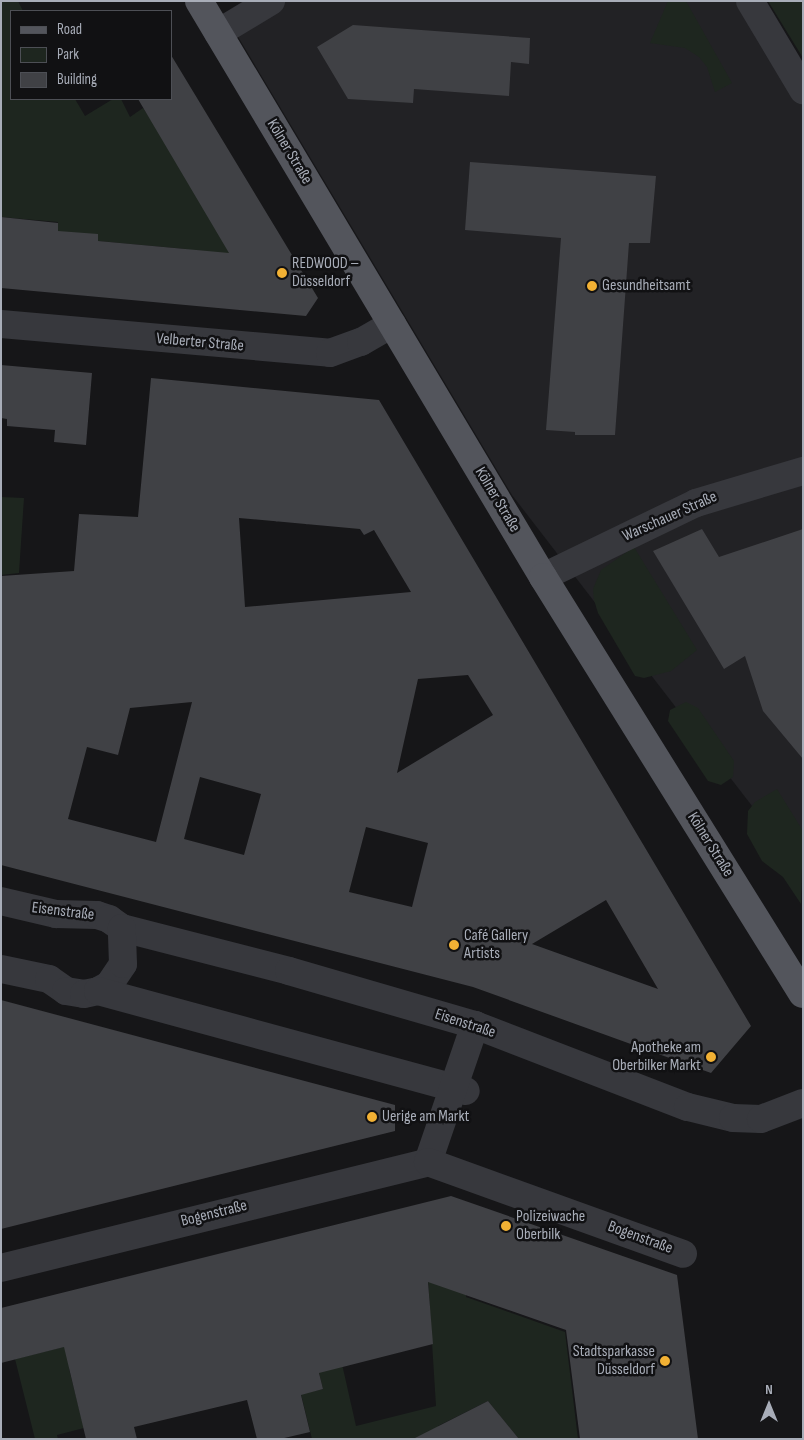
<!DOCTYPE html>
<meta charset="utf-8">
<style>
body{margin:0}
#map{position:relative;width:804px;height:1440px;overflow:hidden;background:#161618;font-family:"Sofia Sans Condensed",sans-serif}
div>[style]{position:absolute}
.built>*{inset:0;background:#222225}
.green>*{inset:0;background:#1e261f}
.building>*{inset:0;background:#404145}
.minor>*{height:28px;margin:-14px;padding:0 14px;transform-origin:14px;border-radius:14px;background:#37383d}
.major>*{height:28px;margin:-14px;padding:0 14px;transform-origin:14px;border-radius:14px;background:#53555c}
.dots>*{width:14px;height:14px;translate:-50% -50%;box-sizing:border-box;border:2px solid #111113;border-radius:50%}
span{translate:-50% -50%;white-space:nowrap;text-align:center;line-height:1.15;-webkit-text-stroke:5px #111113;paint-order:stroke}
.street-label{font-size:16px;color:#a8adb8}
.poi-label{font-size:16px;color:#a8adb8}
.left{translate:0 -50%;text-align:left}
.right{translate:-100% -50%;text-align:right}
.frame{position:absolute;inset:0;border:2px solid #a8adb8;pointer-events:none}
.legend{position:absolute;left:10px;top:10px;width:162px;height:90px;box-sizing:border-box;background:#111113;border:1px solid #4d4f55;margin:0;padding:6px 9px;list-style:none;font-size:15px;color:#a8adb8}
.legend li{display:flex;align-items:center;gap:10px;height:25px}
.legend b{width:25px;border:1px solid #4d4f55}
.north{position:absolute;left:744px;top:1380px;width:50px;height:50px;-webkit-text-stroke:4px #111113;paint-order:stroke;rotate:0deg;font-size:14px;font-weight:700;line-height:20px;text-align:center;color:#a8adb8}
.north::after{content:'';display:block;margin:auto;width:18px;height:22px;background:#a8adb8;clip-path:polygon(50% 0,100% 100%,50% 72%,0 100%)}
</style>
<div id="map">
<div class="built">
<div style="clip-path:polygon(282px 1px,742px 1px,803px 103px,803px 872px,512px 495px,234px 30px)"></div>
</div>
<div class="green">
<div style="clip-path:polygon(1px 1px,18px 1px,23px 11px,11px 11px,11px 99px,75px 99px,85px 116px,113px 99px,121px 99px,130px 117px,143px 108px,239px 246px,225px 266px,186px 249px,98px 241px,98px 234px,57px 237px,58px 222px,1px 217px)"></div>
<div style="clip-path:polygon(668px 1px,686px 1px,732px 83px,715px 92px,707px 67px,699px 57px,685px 48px,650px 43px)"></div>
<div style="clip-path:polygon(768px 1px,803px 1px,803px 58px)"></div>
<div style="clip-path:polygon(1px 497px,24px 498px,19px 573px,1px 575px)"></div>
<div style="clip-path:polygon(634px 547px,697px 650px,671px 671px,644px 678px,635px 676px,598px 613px,594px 600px,593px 589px,601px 570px)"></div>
<div style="clip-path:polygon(686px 702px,698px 708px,734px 761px,733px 777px,721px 785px,708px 781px,668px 721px,670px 710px)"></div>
<div style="clip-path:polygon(777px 789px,803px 831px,801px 904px,783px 877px,762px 861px,747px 834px,748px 811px,755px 802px)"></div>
<div style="clip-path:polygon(466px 1278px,466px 1297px,565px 1332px,578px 1439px,519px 1439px,488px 1401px,438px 1426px,445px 1439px,312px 1439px,301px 1394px,323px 1389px,311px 1340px,335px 1333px,356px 1426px,436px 1406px,428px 1279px)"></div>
<div style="clip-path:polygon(71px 1345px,69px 1369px,84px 1428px,57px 1435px,58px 1439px,35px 1439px,15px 1359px)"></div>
</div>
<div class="building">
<div style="clip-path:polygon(353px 25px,530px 38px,529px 64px,511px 62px,509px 96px,414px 89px,413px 103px,348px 99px,317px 47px)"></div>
<div style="clip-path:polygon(171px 55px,318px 298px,306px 316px,1px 288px,1px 217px,58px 223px,58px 231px,98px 234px,98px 241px,229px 253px,138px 99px,171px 99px)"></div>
<div style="clip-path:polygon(470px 162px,656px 176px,650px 243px,629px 243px,615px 435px,575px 435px,575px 432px,546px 430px,561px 238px,465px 230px)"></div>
<div style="clip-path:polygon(1px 365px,92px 373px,86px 445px,54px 442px,55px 430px,7px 426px,7px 419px,1px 418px)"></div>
<div style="clip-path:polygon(evenodd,151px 378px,379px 400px,751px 1026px,711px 1073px,473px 987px,1px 865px,1px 576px,74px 571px,79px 514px,138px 517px,151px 378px,239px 518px,360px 529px,364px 535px,374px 530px,411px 592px,245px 607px,239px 518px,151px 378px,468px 675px,493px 715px,397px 773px,418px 679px,468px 675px,151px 378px,192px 702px,156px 842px,68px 819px,87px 747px,118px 755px,130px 708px,192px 702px,151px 378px,200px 777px,261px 794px,244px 855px,184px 839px,200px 777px,151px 378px,366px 827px,428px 843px,412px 907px,349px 892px,366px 827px,151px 378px,606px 900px,658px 989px,532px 944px,606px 900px)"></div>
<div style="clip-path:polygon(702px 529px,719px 557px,803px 529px,803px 759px,763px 711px,745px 656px,724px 669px,653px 551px)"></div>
<div style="clip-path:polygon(1px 1000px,395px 1105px,395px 1131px,1px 1229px)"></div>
<div style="clip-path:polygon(451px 1196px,677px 1275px,698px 1439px,580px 1439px,566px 1330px,428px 1282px,433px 1344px,319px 1373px,323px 1389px,301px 1395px,310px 1432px,280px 1439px,257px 1439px,247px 1400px,134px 1427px,137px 1439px,86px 1439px,64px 1347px,1px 1363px,1px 1308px)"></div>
<div style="clip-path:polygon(488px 1401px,519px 1439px,413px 1439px)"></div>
</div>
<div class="minor">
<div style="left:750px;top:1px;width:104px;rotate:59.2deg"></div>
<div style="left:218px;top:33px;width:62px;rotate:-31.1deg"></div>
<div style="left:1px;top:324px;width:330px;rotate:5deg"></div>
<div style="left:330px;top:353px;width:33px;rotate:-20deg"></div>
<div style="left:361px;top:342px;width:36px;rotate:-30deg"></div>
<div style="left:543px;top:577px;width:170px;rotate:-25.8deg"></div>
<div style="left:696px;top:503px;width:112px;rotate:-16.7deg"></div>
<div style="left:1px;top:901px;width:57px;rotate:13.3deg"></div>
<div style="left:56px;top:914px;width:41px;rotate:1.4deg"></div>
<div style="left:97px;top:915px;width:13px;rotate:18deg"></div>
<div style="left:109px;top:919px;width:16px;rotate:35deg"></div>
<div style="left:122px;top:928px;width:172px;rotate:14.4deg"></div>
<div style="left:289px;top:971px;width:194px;rotate:16.2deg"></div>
<div style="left:475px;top:1025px;width:228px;rotate:21.1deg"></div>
<div style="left:688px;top:1107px;width:46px;rotate:13.7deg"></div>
<div style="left:733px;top:1118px;width:28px;rotate:2deg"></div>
<div style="left:761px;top:1119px;width:45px;rotate:-20.9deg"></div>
<div style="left:1px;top:969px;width:49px;rotate:11.8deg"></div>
<div style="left:49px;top:979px;width:21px;rotate:35deg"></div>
<div style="left:66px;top:991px;width:18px;rotate:9deg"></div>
<div style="left:84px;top:994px;width:14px;rotate:-12deg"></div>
<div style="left:98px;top:991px;width:13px;rotate:-29deg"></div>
<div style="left:109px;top:985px;width:25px;rotate:-56deg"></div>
<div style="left:123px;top:964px;width:36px;rotate:-92deg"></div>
<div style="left:98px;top:991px;width:381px;rotate:15.2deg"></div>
<div style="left:428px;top:1162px;width:145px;rotate:-71.1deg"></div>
<div style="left:1px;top:1268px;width:440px;rotate:-13.9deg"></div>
<div style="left:428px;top:1162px;width:271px;rotate:19.8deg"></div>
</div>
<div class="major">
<div style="left:199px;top:1px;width:671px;rotate:59.15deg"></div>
<div style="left:543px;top:577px;width:491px;rotate:58.1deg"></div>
</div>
<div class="dots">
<div style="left:282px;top:273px;background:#f2b134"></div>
<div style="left:592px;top:286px;background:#f2b134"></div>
<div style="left:454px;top:945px;background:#f2b134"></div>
<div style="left:711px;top:1057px;background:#f2b134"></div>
<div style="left:372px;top:1117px;background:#f2b134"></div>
<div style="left:506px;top:1226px;background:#f2b134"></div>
<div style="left:665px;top:1361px;background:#f2b134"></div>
</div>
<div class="street-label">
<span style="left:289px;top:152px;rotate:59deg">Kölner Straße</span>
<span style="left:200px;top:343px;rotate:5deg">Velberter Straße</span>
<span style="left:497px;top:500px;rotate:59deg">Kölner Straße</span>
<span style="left:670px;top:517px;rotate:-24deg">Warschauer Straße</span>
<span style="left:710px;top:845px;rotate:58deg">Kölner Straße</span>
<span style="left:63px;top:912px;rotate:7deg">Eisenstraße</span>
<span style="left:465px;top:1024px;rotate:18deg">Eisenstraße</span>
<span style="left:214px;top:1214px;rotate:-14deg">Bogenstraße</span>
<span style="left:640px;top:1238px;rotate:20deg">Bogenstraße</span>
</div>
<div class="poi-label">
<span class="left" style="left:292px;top:273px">REDWOOD –<br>Düsseldorf</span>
<span class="left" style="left:602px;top:286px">Gesundheitsamt</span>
<span class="left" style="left:464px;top:945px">Café Gallery<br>Artists</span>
<span class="right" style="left:701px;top:1057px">Apotheke am<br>Oberbilker Markt</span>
<span class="left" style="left:382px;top:1117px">Uerige am Markt</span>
<span class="left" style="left:516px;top:1226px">Polizeiwache<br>Oberbilk</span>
<span class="right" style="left:655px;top:1361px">Stadtsparkasse<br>Düsseldorf</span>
</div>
<div class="frame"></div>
<ul class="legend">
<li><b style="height:6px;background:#53555c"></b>Road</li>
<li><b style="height:14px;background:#1e261f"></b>Park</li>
<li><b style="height:14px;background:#404145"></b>Building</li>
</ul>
<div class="north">N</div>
</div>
